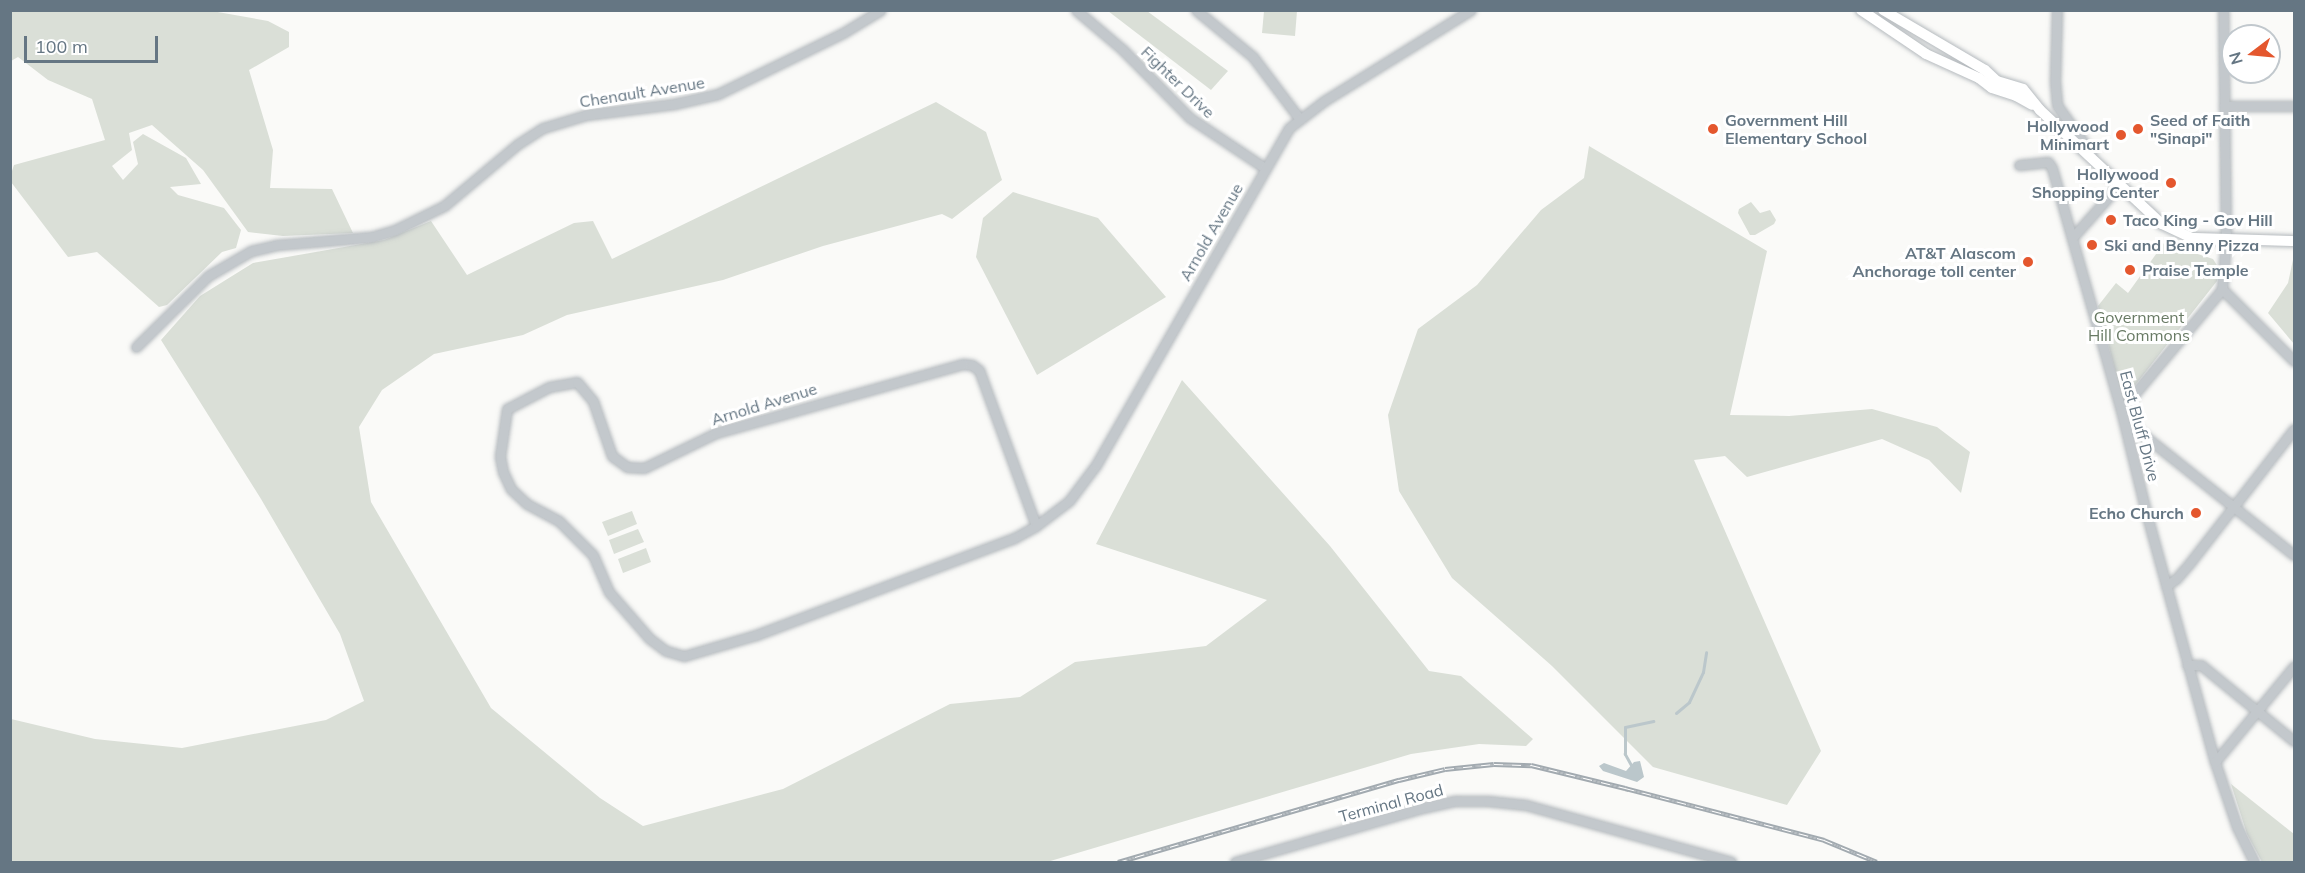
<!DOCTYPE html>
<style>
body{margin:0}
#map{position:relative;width:2305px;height:873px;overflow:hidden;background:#fafaf8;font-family:Mulish,sans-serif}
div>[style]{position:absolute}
.green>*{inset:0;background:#dadfd7}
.water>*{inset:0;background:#bbc7cb}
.stream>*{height:3px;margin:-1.5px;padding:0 1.5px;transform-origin:1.5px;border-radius:1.5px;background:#bbc7cb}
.roads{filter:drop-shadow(0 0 2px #b5babe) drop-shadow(0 0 2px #b5babe)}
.minor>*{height:9px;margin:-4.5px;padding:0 4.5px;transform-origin:4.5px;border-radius:4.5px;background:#c3c8cc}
.major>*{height:10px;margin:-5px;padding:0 5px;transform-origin:5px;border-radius:5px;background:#fff}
.rail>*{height:5px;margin-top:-2.5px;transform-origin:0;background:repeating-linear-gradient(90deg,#fff 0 9px,#a2aab0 0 18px);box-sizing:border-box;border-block:2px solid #a2aab0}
.dots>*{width:16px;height:16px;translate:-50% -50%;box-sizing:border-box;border:3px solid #fff;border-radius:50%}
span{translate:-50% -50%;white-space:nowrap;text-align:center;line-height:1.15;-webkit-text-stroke:6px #fff;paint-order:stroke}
.street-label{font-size:16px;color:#657683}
.poi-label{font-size:16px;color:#657683;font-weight:700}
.left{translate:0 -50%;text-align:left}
.right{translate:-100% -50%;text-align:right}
.park-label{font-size:16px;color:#687a64}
.frame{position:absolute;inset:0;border:12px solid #657683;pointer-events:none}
.north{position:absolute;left:2221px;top:24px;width:60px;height:60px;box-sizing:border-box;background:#fff;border:2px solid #c1c8cd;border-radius:50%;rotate:254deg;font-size:16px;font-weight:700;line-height:24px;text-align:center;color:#657683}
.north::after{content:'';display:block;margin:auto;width:21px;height:27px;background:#e4572e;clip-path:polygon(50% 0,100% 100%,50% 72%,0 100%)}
.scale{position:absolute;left:24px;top:36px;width:134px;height:27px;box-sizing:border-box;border:3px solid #657683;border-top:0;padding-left:8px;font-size:18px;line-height:21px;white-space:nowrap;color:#657683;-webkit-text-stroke:4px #fff;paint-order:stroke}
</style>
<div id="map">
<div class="green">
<div style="clip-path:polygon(11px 10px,212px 11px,268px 21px,289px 32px,289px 47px,249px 70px,273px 150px,270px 188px,332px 189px,353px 233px,283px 236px,248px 232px,203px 170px,152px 125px,129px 133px,132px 150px,112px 166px,123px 180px,138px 164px,133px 142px,143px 134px,186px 158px,201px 184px,170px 187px,178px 195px,224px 208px,241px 230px,236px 248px,222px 252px,167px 305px,159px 307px,97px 252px,68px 257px,11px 182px,11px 174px,14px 165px,105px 140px,92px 99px,48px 80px,18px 57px,11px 61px)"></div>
<div style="clip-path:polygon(1108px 11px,1147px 11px,1228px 71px,1211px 90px)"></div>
<div style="clip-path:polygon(1264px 11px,1297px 11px,1295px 36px,1262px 33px)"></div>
<div style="clip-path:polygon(936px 102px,986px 132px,1002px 180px,952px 219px,942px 214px,823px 246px,723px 280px,567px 315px,523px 335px,434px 354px,382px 390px,359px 427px,371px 502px,491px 708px,600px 798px,643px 826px,783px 789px,950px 704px,1020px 697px,1075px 662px,1206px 646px,1267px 600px,1096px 544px,1182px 380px,1330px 546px,1429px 671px,1461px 676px,1533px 739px,1526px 746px,1479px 744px,1411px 754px,1047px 862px,11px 862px,11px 719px,95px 739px,182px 748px,326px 720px,364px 701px,340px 634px,261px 499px,161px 340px,200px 296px,253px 263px,384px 240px,431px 221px,467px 275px,574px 223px,593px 221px,612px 259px)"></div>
<div style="clip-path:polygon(1589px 146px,1767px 251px,1730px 415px,1789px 416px,1872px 409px,1937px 427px,1970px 452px,1961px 493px,1929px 460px,1882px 439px,1747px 477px,1725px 456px,1694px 460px,1821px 751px,1787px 805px,1653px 767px,1552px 666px,1452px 578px,1399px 491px,1388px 415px,1418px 329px,1477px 285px,1541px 210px,1584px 178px)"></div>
<div style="clip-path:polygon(1013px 192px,1098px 218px,1166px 297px,1037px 375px,976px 257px,983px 218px)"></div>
<div style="clip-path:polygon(1751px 202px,1760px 213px,1770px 210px,1776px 220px,1774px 224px,1755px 235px,1750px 235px,1738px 213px,1739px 209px)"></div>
<div style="clip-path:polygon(2164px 243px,2213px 259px,2218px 267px,2217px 281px,2129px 393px,2120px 389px,2098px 306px,2116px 283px,2128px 293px)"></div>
<div style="clip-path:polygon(2294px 255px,2294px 344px,2268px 313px,2288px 283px)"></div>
<div style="clip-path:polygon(632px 511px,637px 524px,608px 536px,602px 522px)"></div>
<div style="clip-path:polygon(638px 529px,644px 542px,614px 554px,609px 540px)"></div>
<div style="clip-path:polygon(646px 548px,651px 562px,623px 573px,618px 559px)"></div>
<div style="clip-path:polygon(2231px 784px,2294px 834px,2294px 862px,2262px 862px,2247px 834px)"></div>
</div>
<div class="water">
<div style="clip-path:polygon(1640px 761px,1644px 777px,1637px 782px,1603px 771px,1599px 766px,1604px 763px,1626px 771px,1634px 762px)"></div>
</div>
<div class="stream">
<div style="left:1676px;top:713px;width:17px;rotate:-40deg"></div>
<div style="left:1689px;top:702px;width:33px;rotate:-65deg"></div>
<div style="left:1703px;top:672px;width:20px;rotate:-81deg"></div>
<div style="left:1631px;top:765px;width:13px;rotate:-119deg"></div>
<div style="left:1625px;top:754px;width:27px;rotate:-90deg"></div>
<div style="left:1625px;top:727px;width:29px;rotate:-12deg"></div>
</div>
<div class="roads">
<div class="minor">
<div style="left:1076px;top:10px;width:60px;rotate:40.3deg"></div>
<div style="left:1122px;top:49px;width:97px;rotate:45.4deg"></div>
<div style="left:1190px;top:118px;width:90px;rotate:33.7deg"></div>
<div style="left:1196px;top:10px;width:74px;rotate:39.5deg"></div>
<div style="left:1253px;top:57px;width:76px;rotate:53deg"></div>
<div style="left:2057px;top:10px;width:71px;rotate:91.6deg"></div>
<div style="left:2055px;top:81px;width:24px;rotate:85deg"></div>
<div style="left:2057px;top:105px;width:59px;rotate:54.7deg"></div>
<div style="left:2224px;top:106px;width:70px"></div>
<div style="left:2019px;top:165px;width:29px;rotate:-6deg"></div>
<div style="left:2048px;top:162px;width:7px;rotate:56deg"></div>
<div style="left:2052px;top:168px;width:252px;rotate:74.1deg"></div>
<div style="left:2121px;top:410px;width:105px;rotate:76.2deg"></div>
<div style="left:2146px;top:512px;width:259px;rotate:74.6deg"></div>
<div style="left:2215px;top:762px;width:69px;rotate:71.3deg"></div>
<div style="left:2237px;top:827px;width:39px;rotate:64deg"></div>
<div style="left:2072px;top:238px;width:71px;rotate:-48.4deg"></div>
<div style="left:2222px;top:289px;width:49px;rotate:-85.3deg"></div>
<div style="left:2226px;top:240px;width:230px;rotate:-90.7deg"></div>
<div style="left:2222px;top:289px;width:102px;rotate:45deg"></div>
<div style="left:136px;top:347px;width:101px;rotate:-44.6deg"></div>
<div style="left:208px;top:276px;width:50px;rotate:-30.2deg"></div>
<div style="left:251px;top:251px;width:26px;rotate:-13deg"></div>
<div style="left:276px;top:245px;width:95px;rotate:-4.8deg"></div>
<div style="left:371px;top:237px;width:25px;rotate:-16deg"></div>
<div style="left:395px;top:230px;width:55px;rotate:-26.1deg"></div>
<div style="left:444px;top:206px;width:97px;rotate:-40deg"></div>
<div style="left:518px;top:144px;width:30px;rotate:-33deg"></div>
<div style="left:543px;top:128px;width:45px;rotate:-16.8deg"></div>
<div style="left:586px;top:115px;width:89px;rotate:-7.1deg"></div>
<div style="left:674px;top:104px;width:45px;rotate:-12.8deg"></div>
<div style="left:718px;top:94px;width:139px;rotate:-26deg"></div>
<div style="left:843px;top:33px;width:44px;rotate:-31.2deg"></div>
<div style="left:963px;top:364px;width:9px;rotate:6deg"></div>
<div style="left:972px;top:365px;width:9px;rotate:36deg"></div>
<div style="left:979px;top:370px;width:166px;rotate:69.9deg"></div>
<div style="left:1036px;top:526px;width:25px;rotate:151deg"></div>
<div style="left:1014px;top:538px;width:276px;rotate:159.4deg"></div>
<div style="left:756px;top:635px;width:75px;rotate:163.7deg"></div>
<div style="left:684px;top:656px;width:19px;rotate:-164deg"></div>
<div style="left:666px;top:651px;width:21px;rotate:-143deg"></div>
<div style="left:649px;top:638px;width:61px;rotate:-131deg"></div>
<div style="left:609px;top:592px;width:40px;rotate:-113.4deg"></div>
<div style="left:593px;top:555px;width:48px;rotate:-135deg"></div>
<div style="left:559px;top:521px;width:36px;rotate:-152deg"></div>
<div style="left:527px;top:504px;width:22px;rotate:-137deg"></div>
<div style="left:511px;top:489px;width:19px;rotate:-115deg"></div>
<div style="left:503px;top:472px;width:16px;rotate:-101deg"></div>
<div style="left:500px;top:456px;width:48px;rotate:-81.5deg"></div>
<div style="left:507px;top:409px;width:47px;rotate:-27.6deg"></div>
<div style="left:549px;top:387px;width:28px;rotate:-10deg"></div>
<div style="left:577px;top:382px;width:25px;rotate:50deg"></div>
<div style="left:593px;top:401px;width:58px;rotate:70.9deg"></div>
<div style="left:612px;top:456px;width:19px;rotate:36deg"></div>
<div style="left:627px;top:467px;width:17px;rotate:3deg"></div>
<div style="left:644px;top:468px;width:80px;rotate:-25.9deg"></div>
<div style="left:716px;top:433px;width:256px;rotate:-15.6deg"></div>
<div style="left:2121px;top:410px;width:158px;rotate:-50.1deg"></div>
<div style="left:2126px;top:427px;width:10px;rotate:11deg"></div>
<div style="left:2136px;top:429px;width:202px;rotate:38.6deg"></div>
<div style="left:1036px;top:526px;width:41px;rotate:-37.1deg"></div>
<div style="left:1069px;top:501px;width:45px;rotate:-53.1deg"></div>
<div style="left:1096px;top:465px;width:388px;rotate:-60.2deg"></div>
<div style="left:1289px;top:128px;width:44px;rotate:-37.6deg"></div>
<div style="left:1324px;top:101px;width:173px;rotate:-31.8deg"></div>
<div style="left:2166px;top:586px;width:12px;rotate:-35deg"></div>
<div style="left:2176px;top:579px;width:20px;rotate:-49deg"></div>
<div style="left:2189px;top:564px;width:171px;rotate:-52.1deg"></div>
<div style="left:2187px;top:665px;width:14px"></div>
<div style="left:2201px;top:665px;width:120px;rotate:39.3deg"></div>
<div style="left:2215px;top:762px;width:124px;rotate:-50.5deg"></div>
<div style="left:1235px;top:862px;width:195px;rotate:-16.1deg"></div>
<div style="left:1422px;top:808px;width:35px;rotate:-12deg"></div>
<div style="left:1456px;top:801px;width:32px"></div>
<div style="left:1488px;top:801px;width:38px;rotate:6deg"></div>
<div style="left:1526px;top:805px;width:213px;rotate:15.5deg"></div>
</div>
<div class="major">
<div style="left:1861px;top:10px;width:78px;rotate:34.1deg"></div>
<div style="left:1926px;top:54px;width:58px;rotate:24.4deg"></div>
<div style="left:1979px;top:78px;width:16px;rotate:38deg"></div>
<div style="left:1992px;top:88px;width:25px;rotate:18deg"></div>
<div style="left:2016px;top:96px;width:18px;rotate:29deg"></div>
<div style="left:1883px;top:10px;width:118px;rotate:30.5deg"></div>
<div style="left:1985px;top:70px;width:16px;rotate:43deg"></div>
<div style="left:1997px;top:81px;width:27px;rotate:17deg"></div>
<div style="left:2023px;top:89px;width:27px;rotate:51deg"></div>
<div style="left:2040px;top:110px;width:167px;rotate:43.1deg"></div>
<div style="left:2162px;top:224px;width:33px;rotate:25deg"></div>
<div style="left:2192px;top:238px;width:102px;rotate:1.7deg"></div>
</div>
</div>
<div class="rail">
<div style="left:1118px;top:862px;width:293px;rotate:-16.3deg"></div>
<div style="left:1399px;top:780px;width:47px;rotate:-13.4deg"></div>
<div style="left:1445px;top:769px;width:49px;rotate:-5.8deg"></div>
<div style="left:1494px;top:764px;width:37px;rotate:2deg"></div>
<div style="left:1531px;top:765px;width:97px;rotate:13.7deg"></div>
<div style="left:1625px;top:788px;width:206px;rotate:14.6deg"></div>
<div style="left:1824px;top:840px;width:57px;rotate:22.5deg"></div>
</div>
<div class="dots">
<div style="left:1713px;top:129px;background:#e4572e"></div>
<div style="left:2138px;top:129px;background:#e4572e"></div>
<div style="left:2121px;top:135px;background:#e4572e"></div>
<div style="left:2171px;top:183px;background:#e4572e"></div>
<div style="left:2111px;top:220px;background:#e4572e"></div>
<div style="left:2092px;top:245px;background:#e4572e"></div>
<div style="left:2028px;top:262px;background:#e4572e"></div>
<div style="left:2130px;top:270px;background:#e4572e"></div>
<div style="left:2196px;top:513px;background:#e4572e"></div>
</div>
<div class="street-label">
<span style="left:1178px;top:82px;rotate:44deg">Fighter Drive</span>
<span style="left:642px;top:92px;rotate:-9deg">Chenault Avenue</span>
<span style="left:1211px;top:232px;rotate:-60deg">Arnold Avenue</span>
<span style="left:764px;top:404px;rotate:-17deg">Arnold Avenue</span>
<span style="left:2140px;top:426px;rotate:75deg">East Bluff Drive</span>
<span style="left:1391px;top:803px;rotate:-15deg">Terminal Road</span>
</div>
<div class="poi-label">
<span class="left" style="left:1725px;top:129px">Government Hill<br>Elementary School</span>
<span class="left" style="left:2150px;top:129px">Seed of Faith<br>"Sinapi"</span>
<span class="right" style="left:2109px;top:135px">Hollywood<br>Minimart</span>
<span class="right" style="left:2159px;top:183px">Hollywood<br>Shopping Center</span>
<span class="left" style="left:2123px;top:220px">Taco King - Gov Hill</span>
<span class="left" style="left:2104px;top:245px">Ski and Benny Pizza</span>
<span class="right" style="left:2016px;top:262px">AT&amp;T Alascom<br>Anchorage toll center</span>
<span class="left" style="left:2142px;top:270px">Praise Temple</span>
<span class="right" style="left:2184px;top:513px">Echo Church</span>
</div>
<div class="park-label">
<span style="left:2139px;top:326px">Government<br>Hill Commons</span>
</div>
<div class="frame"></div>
<div class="north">N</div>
<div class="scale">100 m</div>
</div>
